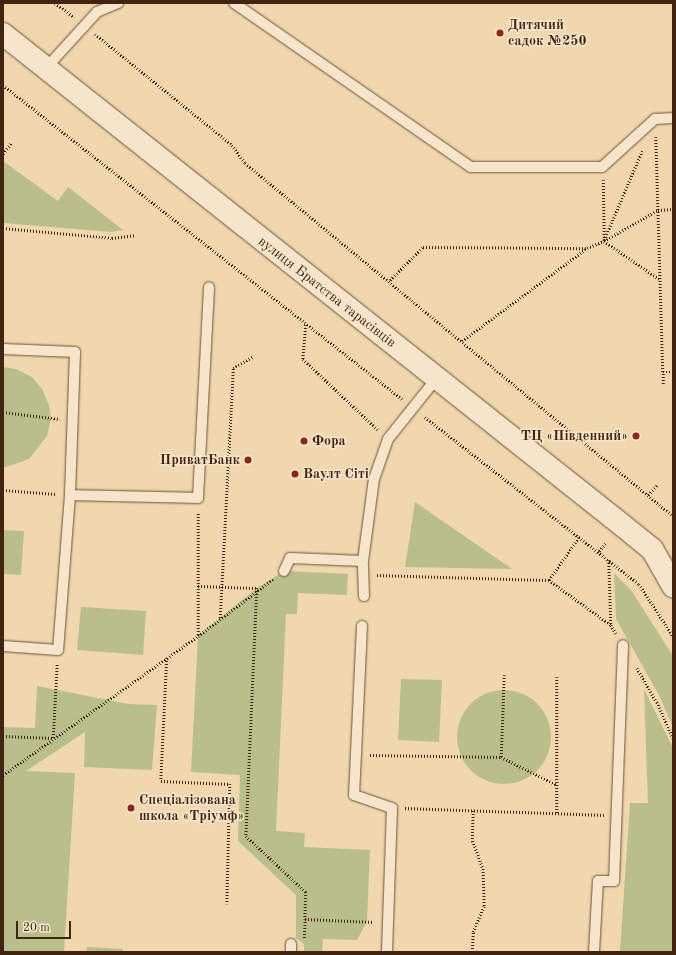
<!DOCTYPE html>
<meta charset="utf-8">
<style>
body{margin:0}
#map{position:relative;width:676px;height:955px;overflow:hidden;background:#f1d7ad;font-family:"Old Standard TT",serif}
div>[style]{position:absolute}
.green>*{inset:0;background:#b8bf8b}
.round{border-radius:50%}
.path>*{height:2.5px;margin-top:-1.25px;transform-origin:0;background:repeating-linear-gradient(90deg,#422510 0 1px,transparent 0 3px)}
.roads{filter:drop-shadow(0 0 1px #6e5237) drop-shadow(0 0 1px #6e5237)}
.lane>*{height:10px;margin:-5px;padding:0 5px;transform-origin:5px;border-radius:5px;background:#f6e5ca}
.secondary>*{height:22px;margin:-11px;padding:0 11px;transform-origin:11px;border-radius:11px;background:#f6e5ca}
.dots>*{width:11px;height:11px;translate:-50% -50%;box-sizing:border-box;border:2px solid #f6e5ca;border-radius:50%}
span{translate:-50% -50%;white-space:nowrap;text-align:center;line-height:1.15;-webkit-text-stroke:3px #f6e5ca;paint-order:stroke}
.poi-label{font-size:14px;color:#422510;font-weight:700}
.left{translate:0 -50%;text-align:left}
.right{translate:-100% -50%;text-align:right}
.street-label{font-size:14px;color:#422510}
.frame{position:absolute;inset:0;border:4px solid #422510;pointer-events:none}
.scale{position:absolute;left:16px;top:921px;width:55px;height:18px;box-sizing:border-box;border:2px solid #422510;border-top:0;padding-left:5px;font-size:12px;line-height:14px;white-space:nowrap;color:#422510;-webkit-text-stroke:3px #f6e5ca;paint-order:stroke}
</style>
<div id="map">
<div class="green">
<div style="clip-path:polygon(3px 161px,58px 201px,68px 187px,123px 230px,111px 232px,3px 223px)"></div>
<div style="clip-path:polygon(3px 367px,16px 369px,32px 377px,42px 389px,49px 405px,51px 419px,47px 436px,29px 459px,3px 468px)"></div>
<div style="clip-path:polygon(415px 502px,512px 569px,405px 567px)"></div>
<div style="clip-path:polygon(3px 530px,24px 531px,21px 575px,3px 574px)"></div>
<div style="clip-path:polygon(284px 571px,348px 574px,347px 595px,298px 593px,297px 614px,286px 614px,276px 831px,305px 833px,304px 847px,370px 850px,367px 921px,357px 940px,323px 939px,322px 952px,304px 952px,304px 944px,296px 938px,296px 895px,238px 841px,240px 775px,191px 772px,198px 636px,257px 588px)"></div>
<div style="clip-path:polygon(614px 573px,631px 590px,673px 656px,673px 728px,660px 697px,616px 619px)"></div>
<div style="clip-path:polygon(81px 607px,146px 611px,143px 655px,77px 650px)"></div>
<div style="clip-path:polygon(401px 679px,442px 680px,439px 742px,398px 740px)"></div>
<div style="clip-path:polygon(37px 686px,128px 704px,157px 705px,152px 770px,84px 767px,85px 732px,26px 771px,75px 773px,64px 952px,3px 952px,3px 727px,35px 728px)"></div>
<div style="clip-path:polygon(644px 689px,673px 748px,673px 952px,620px 951px,630px 803px,648px 803px)"></div>
<div class="round" style="left:457px;top:690px;width:94px;height:94px"></div>
<div style="clip-path:polygon(87px 947px,123px 949px,123px 952px,86px 952px)"></div>
</div>
<div class="path">
<div style="left:55px;top:3px;width:24px;rotate:36deg"></div>
<div style="left:95px;top:34px;width:176px;rotate:39deg"></div>
<div style="left:232px;top:145px;width:22px;rotate:54deg"></div>
<div style="left:245px;top:163px;width:555px;rotate:39.51deg"></div>
<div style="left:3px;top:85px;width:508px;rotate:38.2deg"></div>
<div style="left:656px;top:137px;width:235px;rotate:88.3deg"></div>
<div style="left:663px;top:372px;width:10px"></div>
<div style="left:3px;top:154px;width:14px;rotate:-54deg"></div>
<div style="left:3px;top:228px;width:109px;rotate:5.2deg"></div>
<div style="left:112px;top:238px;width:23px;rotate:-7deg"></div>
<div style="left:604px;top:240px;width:97px;rotate:-66.9deg"></div>
<div style="left:604px;top:241px;width:62px;rotate:-29.9deg"></div>
<div style="left:658px;top:210px;width:15px;rotate:-4deg"></div>
<div style="left:604px;top:241px;width:67px;rotate:34.6deg"></div>
<div style="left:390px;top:280px;width:47px;rotate:-45deg"></div>
<div style="left:423px;top:247px;width:163px;rotate:0.4deg"></div>
<div style="left:306px;top:325px;width:34px;rotate:95deg"></div>
<div style="left:303px;top:359px;width:103px;rotate:43.4deg"></div>
<div style="left:462px;top:341px;width:156px;rotate:-36.6deg"></div>
<div style="left:587px;top:248px;width:18px;rotate:-22deg"></div>
<div style="left:604px;top:241px;width:61px;rotate:-90.9deg"></div>
<div style="left:663px;top:384px;width:12px;rotate:-90deg"></div>
<div style="left:3px;top:412px;width:57px;rotate:7deg"></div>
<div style="left:425px;top:417px;width:271px;rotate:38deg"></div>
<div style="left:639px;top:584px;width:62px;rotate:56.8deg"></div>
<div style="left:3px;top:490px;width:53px;rotate:4.3deg"></div>
<div style="left:648px;top:495px;width:13px;rotate:-48deg"></div>
<div style="left:599px;top:551px;width:11px;rotate:-49deg"></div>
<div style="left:609px;top:560px;width:65px;rotate:88.2deg"></div>
<div style="left:377px;top:575px;width:172px;rotate:1.7deg"></div>
<div style="left:549px;top:580px;width:77px;rotate:36deg"></div>
<div style="left:611px;top:625px;width:10px;rotate:61deg"></div>
<div style="left:549px;top:580px;width:52px;rotate:-55.1deg"></div>
<div style="left:198px;top:586px;width:59px;rotate:1.9deg"></div>
<div style="left:257px;top:588px;width:248px;rotate:92.5deg"></div>
<div style="left:246px;top:836px;width:82px;rotate:43deg"></div>
<div style="left:306px;top:892px;width:27px;rotate:92deg"></div>
<div style="left:305px;top:919px;width:69px;rotate:2.5deg"></div>
<div style="left:220px;top:618px;width:250px;rotate:-87deg"></div>
<div style="left:233px;top:368px;width:24px;rotate:-30deg"></div>
<div style="left:198px;top:635px;width:123px;rotate:-90deg"></div>
<div style="left:167px;top:658px;width:123px;rotate:92.8deg"></div>
<div style="left:161px;top:781px;width:69px;rotate:2.5deg"></div>
<div style="left:230px;top:784px;width:120px;rotate:91.4deg"></div>
<div style="left:637px;top:668px;width:39px;rotate:60deg"></div>
<div style="left:657px;top:702px;width:39px;rotate:66deg"></div>
<div style="left:557px;top:677px;width:136px;rotate:90deg"></div>
<div style="left:3px;top:736px;width:50px;rotate:2.3deg"></div>
<div style="left:53px;top:738px;width:75px;rotate:-86.9deg"></div>
<div style="left:370px;top:755px;width:131px;rotate:0.9deg"></div>
<div style="left:501px;top:757px;width:63px;rotate:26.6deg"></div>
<div style="left:501px;top:757px;width:82px;rotate:-87.9deg"></div>
<div style="left:3px;top:775px;width:239px;rotate:-35.5deg"></div>
<div style="left:198px;top:636px;width:94px;rotate:-37.2deg"></div>
<div style="left:405px;top:808px;width:199px;rotate:2deg"></div>
<div style="left:304px;top:938px;width:19px;rotate:-87deg"></div>
<div style="left:472px;top:952px;width:20px;rotate:-87deg"></div>
<div style="left:473px;top:932px;width:28px;rotate:-67deg"></div>
<div style="left:484px;top:906px;width:36px;rotate:-92deg"></div>
<div style="left:483px;top:870px;width:33px;rotate:-110deg"></div>
<div style="left:472px;top:839px;width:29px;rotate:-88deg"></div>
</div>
<div class="roads">
<div class="lane">
<div style="left:234px;top:3px;width:288px;rotate:34.7deg"></div>
<div style="left:471px;top:167px;width:131px"></div>
<div style="left:602px;top:167px;width:72px;rotate:-42.2deg"></div>
<div style="left:655px;top:119px;width:18px;rotate:-3deg"></div>
<div style="left:46px;top:68px;width:76px;rotate:-47.7deg"></div>
<div style="left:97px;top:12px;width:23px;rotate:-23deg"></div>
<div style="left:3px;top:349px;width:72px;rotate:2.4deg"></div>
<div style="left:75px;top:352px;width:143px;rotate:92deg"></div>
<div style="left:70px;top:495px;width:155px;rotate:94.4deg"></div>
<div style="left:58px;top:650px;width:55px;rotate:-175.8deg"></div>
<div style="left:70px;top:495px;width:128px;rotate:1.3deg"></div>
<div style="left:198px;top:498px;width:211px;rotate:-87deg"></div>
<div style="left:284px;top:571px;width:14px;rotate:-65deg"></div>
<div style="left:290px;top:558px;width:73px;rotate:2.4deg"></div>
<div style="left:364px;top:596px;width:35px;rotate:-92deg"></div>
<div style="left:363px;top:561px;width:83px;rotate:-82.4deg"></div>
<div style="left:374px;top:479px;width:42px;rotate:-70.7deg"></div>
<div style="left:388px;top:439px;width:77px;rotate:-51.3deg"></div>
<div style="left:362px;top:626px;width:169px;rotate:92.7deg"></div>
<div style="left:354px;top:795px;width:40px;rotate:18.9deg"></div>
<div style="left:392px;top:808px;width:144px;rotate:92deg"></div>
<div style="left:291px;top:952px;width:8px;rotate:-90deg"></div>
<div style="left:594px;top:952px;width:71px;rotate:-86.8deg"></div>
<div style="left:598px;top:881px;width:16px"></div>
<div style="left:614px;top:881px;width:236px;rotate:-87.8deg"></div>
</div>
<div class="secondary">
<div style="left:3px;top:34px;width:790px;rotate:38.42deg"></div>
<div style="left:622px;top:525px;width:38px;rotate:39deg"></div>
<div style="left:652px;top:549px;width:43px;rotate:60.4deg"></div>
</div>
</div>
<div class="dots">
<div style="left:500px;top:33px;background:#8f2418"></div>
<div style="left:636px;top:436px;background:#8f2418"></div>
<div style="left:304px;top:441px;background:#8f2418"></div>
<div style="left:248px;top:460px;background:#8f2418"></div>
<div style="left:295px;top:474px;background:#8f2418"></div>
<div style="left:131px;top:808px;background:#8f2418"></div>
</div>
<div class="poi-label">
<span class="left" style="left:508px;top:33px">Дитячий<br>садок №250</span>
<span class="right" style="left:628px;top:436px">ТЦ «Південний»</span>
<span class="left" style="left:312px;top:441px">Фора</span>
<span class="right" style="left:240px;top:460px">ПриватБанк</span>
<span class="left" style="left:303px;top:474px">Ваулт Сіті</span>
<span class="left" style="left:139px;top:808px">Спеціалізована<br>школа «Тріумф»</span>
</div>
<div class="street-label">
<span style="left:327px;top:292px;rotate:38deg">вулиця Братства тарасівців</span>
</div>
<div class="frame"></div>
<div class="scale">20 m</div>
</div>
